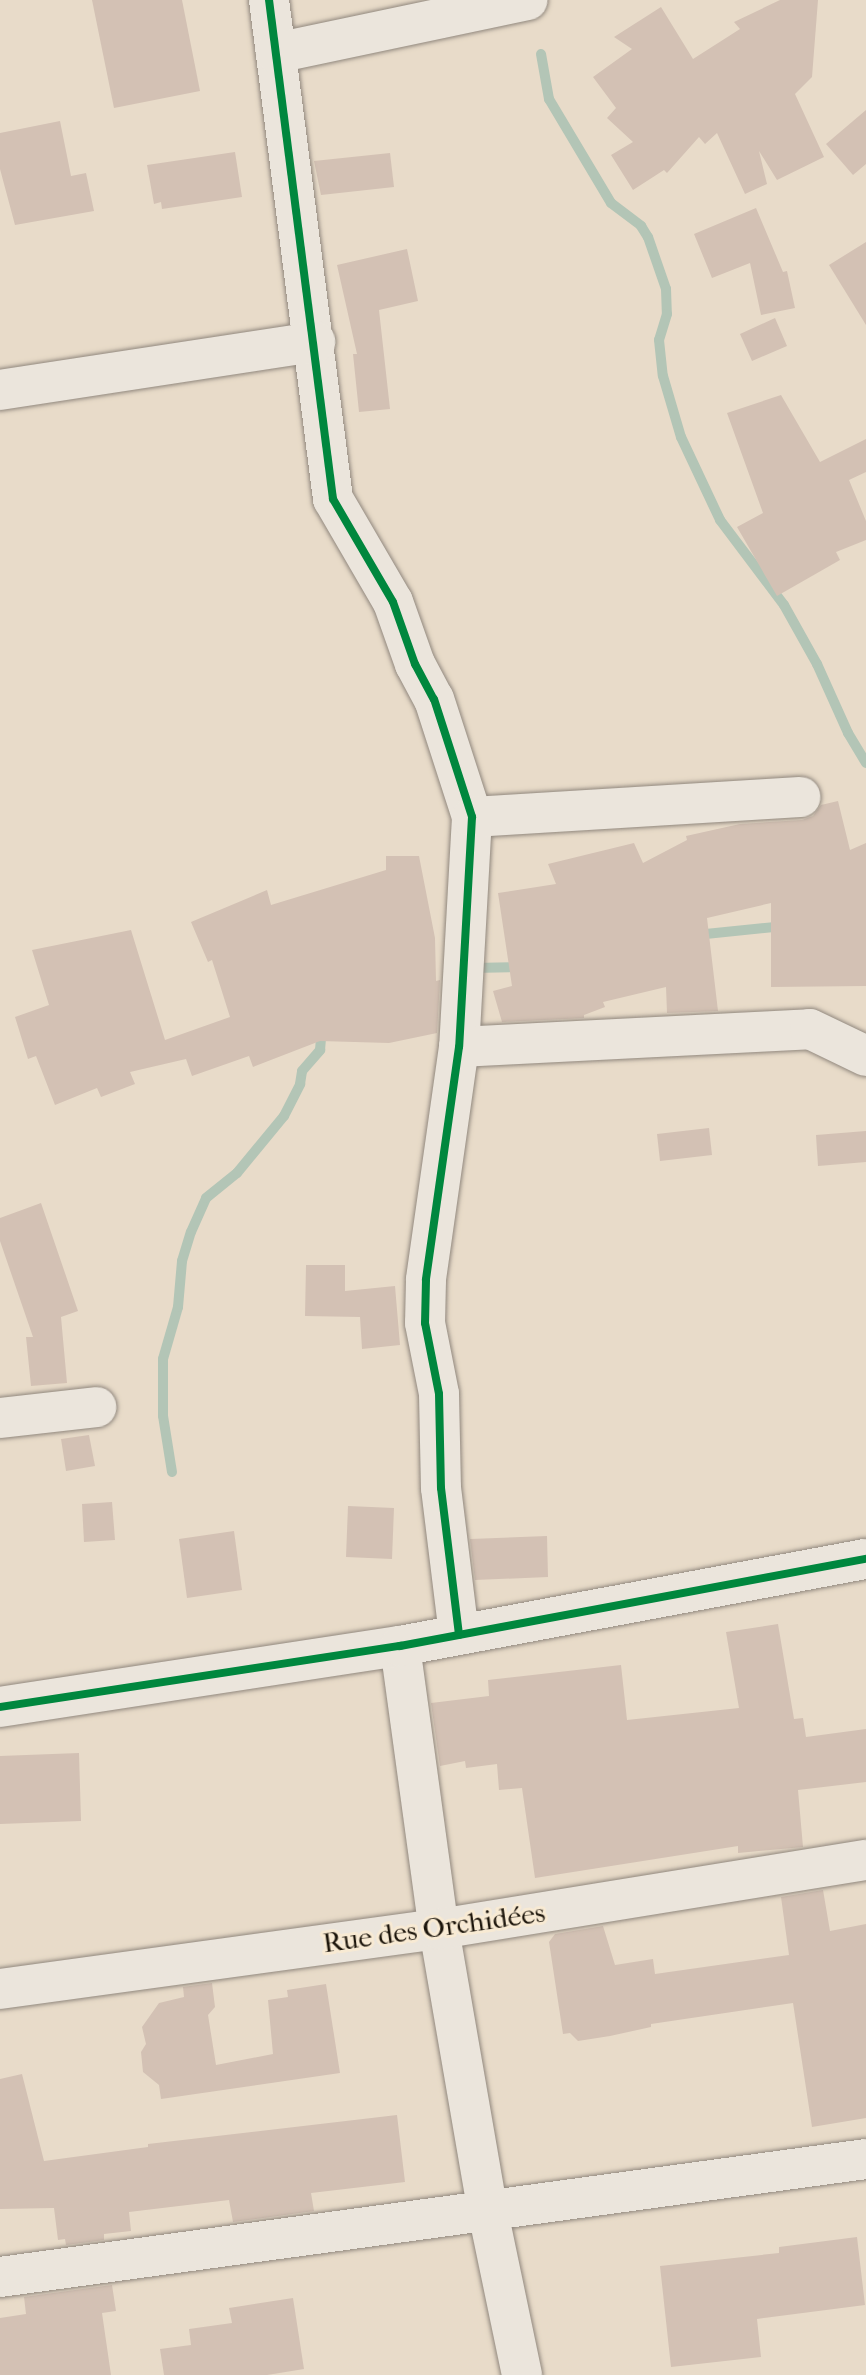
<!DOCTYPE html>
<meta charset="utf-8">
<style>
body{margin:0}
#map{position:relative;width:866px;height:2375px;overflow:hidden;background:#e8dbc9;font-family:"IM FELL French Canon",serif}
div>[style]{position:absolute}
.stream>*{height:10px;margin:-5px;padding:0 5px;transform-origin:5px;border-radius:5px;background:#b3c5b6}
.building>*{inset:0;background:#d3c1b4}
.roads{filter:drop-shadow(0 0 2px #91887e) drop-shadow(0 0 2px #91887e)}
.minor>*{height:40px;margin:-20px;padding:0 20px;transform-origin:20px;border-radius:20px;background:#ebe5dc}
.cycleway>*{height:8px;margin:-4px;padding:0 4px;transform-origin:4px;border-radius:4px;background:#00873e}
span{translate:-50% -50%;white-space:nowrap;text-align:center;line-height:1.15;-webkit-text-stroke:6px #f8ead3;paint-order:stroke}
.street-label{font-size:28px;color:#1c150b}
</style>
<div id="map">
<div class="stream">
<div style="left:541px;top:54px;width:46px;rotate:79.9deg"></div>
<div style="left:549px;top:99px;width:121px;rotate:59.2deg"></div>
<div style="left:611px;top:203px;width:38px;rotate:37deg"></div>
<div style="left:641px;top:226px;width:13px;rotate:58deg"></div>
<div style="left:648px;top:237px;width:55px;rotate:70.9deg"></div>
<div style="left:666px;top:289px;width:25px;rotate:88deg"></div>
<div style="left:667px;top:314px;width:27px;rotate:107deg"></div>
<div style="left:659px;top:340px;width:36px;rotate:84deg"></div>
<div style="left:663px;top:376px;width:64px;rotate:73.6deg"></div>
<div style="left:681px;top:437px;width:92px;rotate:64.8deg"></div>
<div style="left:720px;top:520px;width:106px;rotate:53deg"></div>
<div style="left:784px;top:605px;width:68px;rotate:60.8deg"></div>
<div style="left:817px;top:664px;width:76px;rotate:65.8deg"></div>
<div style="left:848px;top:733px;width:35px;rotate:59deg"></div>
<div style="left:696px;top:935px;width:88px;rotate:-5.8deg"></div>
<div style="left:472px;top:968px;width:48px;rotate:-1.2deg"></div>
<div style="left:172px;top:1472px;width:57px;rotate:-99.1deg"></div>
<div style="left:163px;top:1416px;width:57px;rotate:-90deg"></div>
<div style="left:163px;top:1359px;width:54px;rotate:-73.9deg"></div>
<div style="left:178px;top:1307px;width:46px;rotate:-85deg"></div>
<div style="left:182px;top:1261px;width:30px;rotate:-73deg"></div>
<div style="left:191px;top:1232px;width:37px;rotate:-66deg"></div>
<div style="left:206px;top:1198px;width:40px;rotate:-39deg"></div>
<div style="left:237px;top:1173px;width:74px;rotate:-50.5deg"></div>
<div style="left:284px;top:1116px;width:36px;rotate:-63deg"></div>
<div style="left:300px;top:1084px;width:13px;rotate:-81deg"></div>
<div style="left:302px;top:1071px;width:28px;rotate:-49deg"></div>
<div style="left:320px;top:1050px;width:22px;rotate:-85deg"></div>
</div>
<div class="building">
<div style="clip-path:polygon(92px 0,182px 0,200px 91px,114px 108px)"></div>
<div style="clip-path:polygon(780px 0,818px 0,812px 77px,795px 94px,824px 157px,777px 180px,759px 151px,767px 184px,745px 194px,717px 133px,705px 144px,699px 137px,667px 173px,664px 170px,633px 190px,611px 155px,633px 142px,607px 118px,616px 108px,593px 77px,632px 49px,614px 37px,661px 7px,693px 59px,740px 29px,734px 22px)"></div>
<div style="clip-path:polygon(866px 110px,866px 164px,853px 175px,826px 144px)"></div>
<div style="clip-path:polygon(60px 121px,71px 176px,86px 173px,94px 211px,15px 225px,0 169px,0 133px)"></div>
<div style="clip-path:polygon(235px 152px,242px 197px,162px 209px,161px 202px,154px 204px,147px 165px)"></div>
<div style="clip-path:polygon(390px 153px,394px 187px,321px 195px,314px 161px)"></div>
<div style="clip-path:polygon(756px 208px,783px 272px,787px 271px,795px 308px,761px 315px,750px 263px,712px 278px,694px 234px)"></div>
<div style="clip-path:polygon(866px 242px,866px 325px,829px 265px)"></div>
<div style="clip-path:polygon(407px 249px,418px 301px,379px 310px,390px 409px,359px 412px,353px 354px,357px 354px,337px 265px)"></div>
<div style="clip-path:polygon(775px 318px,787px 346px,752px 361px,740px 334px)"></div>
<div style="clip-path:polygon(781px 395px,820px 462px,866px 439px,866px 472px,849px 480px,866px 521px,866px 540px,836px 552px,840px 560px,777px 596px,737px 527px,763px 513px,727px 413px)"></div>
<div style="clip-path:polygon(838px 801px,850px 850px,866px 843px,866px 986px,771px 987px,771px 903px,707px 918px,718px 1011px,667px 1013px,666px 987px,603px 1002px,605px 1007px,584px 1015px,584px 1018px,502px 1022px,493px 991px,512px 986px,498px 893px,556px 884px,548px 864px,634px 843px,643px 863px,687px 840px,686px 836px,740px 824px,802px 820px,813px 816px,821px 805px)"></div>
<div style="clip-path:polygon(386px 856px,419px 856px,435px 938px,436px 981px,440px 980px,437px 1033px,389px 1043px,320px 1041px,253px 1067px,249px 1056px,192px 1076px,186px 1059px,130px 1072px,135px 1084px,101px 1097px,97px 1088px,55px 1105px,36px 1056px,28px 1059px,15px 1017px,49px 1005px,32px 950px,131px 930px,165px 1040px,230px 1017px,212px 960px,208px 962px,191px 922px,267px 890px,271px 905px,386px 870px)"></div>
<div style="clip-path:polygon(709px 1128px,712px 1155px,660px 1161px,657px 1134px)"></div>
<div style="clip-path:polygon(866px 1131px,866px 1162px,818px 1166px,816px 1135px)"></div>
<div style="clip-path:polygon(41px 1203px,78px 1311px,61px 1317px,67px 1383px,31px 1386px,26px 1337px,33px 1337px,0 1241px,0 1218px)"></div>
<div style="clip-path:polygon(306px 1265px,345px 1265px,345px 1291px,395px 1286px,400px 1345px,362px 1349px,360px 1317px,305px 1316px)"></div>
<div style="clip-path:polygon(89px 1435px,95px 1466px,66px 1471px,61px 1439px)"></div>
<div style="clip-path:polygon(112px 1502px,115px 1540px,84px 1542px,82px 1504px)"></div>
<div style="clip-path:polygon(348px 1506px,394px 1508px,392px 1559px,346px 1557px)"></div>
<div style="clip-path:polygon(234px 1531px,242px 1590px,187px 1598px,179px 1539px)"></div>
<div style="clip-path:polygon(547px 1536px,548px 1577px,475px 1580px,470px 1539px)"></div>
<div style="clip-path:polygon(778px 1624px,794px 1719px,803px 1718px,806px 1737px,866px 1729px,866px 1782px,798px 1790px,803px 1847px,738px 1853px,738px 1846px,535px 1878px,522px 1788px,499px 1790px,497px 1764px,466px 1768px,465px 1761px,440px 1766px,431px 1703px,489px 1696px,488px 1680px,621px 1665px,627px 1720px,739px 1708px,726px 1632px)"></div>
<div style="clip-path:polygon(79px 1753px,81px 1821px,0 1824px,0 1756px)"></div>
<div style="clip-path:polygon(823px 1890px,830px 1931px,866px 1924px,866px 2118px,812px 2127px,793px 2003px,651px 2024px,651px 2027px,610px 2036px,578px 2041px,570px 2033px,563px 2034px,549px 1942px,555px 1934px,603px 1926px,615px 1965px,653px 1959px,655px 1974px,789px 1955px,781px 1897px)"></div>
<div style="clip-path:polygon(212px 1983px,215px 2007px,208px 2015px,216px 2065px,273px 2054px,268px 2000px,288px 1997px,287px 1990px,326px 1984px,340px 2073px,161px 2099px,159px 2085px,143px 2072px,141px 2052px,146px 2044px,142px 2027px,159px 2003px,184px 1997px,183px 1987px)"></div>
<div style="clip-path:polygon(22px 2074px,44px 2161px,148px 2147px,148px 2144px,397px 2115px,405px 2182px,311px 2193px,314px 2211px,233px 2222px,229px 2200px,129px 2212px,131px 2231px,104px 2234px,104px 2240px,66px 2245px,65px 2239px,58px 2240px,54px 2208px,0 2209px,0 2079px)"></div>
<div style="clip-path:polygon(857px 2237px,865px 2305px,757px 2319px,761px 2357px,671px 2367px,660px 2266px,779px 2253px,779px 2247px)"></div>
<div style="clip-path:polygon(112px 2285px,116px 2311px,102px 2313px,111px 2375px,0 2375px,0 2318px,26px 2314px,24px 2297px)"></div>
<div style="clip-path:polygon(293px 2298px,304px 2369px,267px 2375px,164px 2375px,160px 2349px,191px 2345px,189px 2329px,232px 2323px,229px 2308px)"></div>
</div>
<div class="roads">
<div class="minor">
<div style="left:269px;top:0;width:503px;rotate:82.69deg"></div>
<div style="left:333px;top:499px;width:119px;rotate:59.8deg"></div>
<div style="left:393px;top:602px;width:66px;rotate:70.5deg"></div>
<div style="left:415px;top:664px;width:40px;rotate:62deg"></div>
<div style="left:434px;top:699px;width:124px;rotate:72.1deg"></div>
<div style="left:472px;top:817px;width:230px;rotate:93.2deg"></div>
<div style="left:459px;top:1047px;width:235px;rotate:98.1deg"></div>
<div style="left:426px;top:1280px;width:43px;rotate:91.3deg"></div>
<div style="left:425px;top:1323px;width:72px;rotate:78.8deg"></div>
<div style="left:439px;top:1394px;width:94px;rotate:88.8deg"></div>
<div style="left:441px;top:1488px;width:148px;rotate:83deg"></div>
<div style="left:276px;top:53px;width:257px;rotate:-11.9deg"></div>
<div style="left:0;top:390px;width:319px;rotate:-8.7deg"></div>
<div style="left:472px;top:817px;width:329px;rotate:-3.5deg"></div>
<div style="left:459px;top:1047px;width:351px;rotate:-2.9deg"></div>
<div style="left:810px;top:1029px;width:62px;rotate:25.7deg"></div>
<div style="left:0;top:1418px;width:97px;rotate:-6.5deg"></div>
<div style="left:400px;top:1646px;width:286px;rotate:82.2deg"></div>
<div style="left:439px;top:1929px;width:287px;rotate:80.2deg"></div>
<div style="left:488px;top:2212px;width:167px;rotate:78.2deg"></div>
<div style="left:0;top:1707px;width:405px;rotate:-8.7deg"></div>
<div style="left:400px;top:1646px;width:474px;rotate:-10.6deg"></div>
<div style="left:0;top:1989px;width:443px;rotate:-7.8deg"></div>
<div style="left:439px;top:1929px;width:433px;rotate:-9.2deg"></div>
<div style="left:0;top:2277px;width:874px;rotate:-7.76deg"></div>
</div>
</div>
<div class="cycleway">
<div style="left:269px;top:0;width:503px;rotate:82.69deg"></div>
<div style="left:333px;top:499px;width:119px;rotate:59.8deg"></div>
<div style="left:393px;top:602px;width:66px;rotate:70.5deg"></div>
<div style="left:415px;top:664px;width:40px;rotate:62deg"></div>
<div style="left:434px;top:699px;width:124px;rotate:72.1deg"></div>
<div style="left:472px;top:817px;width:230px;rotate:93.2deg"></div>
<div style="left:459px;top:1047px;width:235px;rotate:98.1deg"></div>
<div style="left:426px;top:1280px;width:43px;rotate:91.3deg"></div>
<div style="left:425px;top:1323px;width:72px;rotate:78.8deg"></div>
<div style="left:439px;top:1394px;width:94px;rotate:88.8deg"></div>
<div style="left:441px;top:1488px;width:148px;rotate:83deg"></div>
<div style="left:0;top:1707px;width:405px;rotate:-8.7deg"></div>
<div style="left:400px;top:1646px;width:474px;rotate:-10.6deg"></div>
</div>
<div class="street-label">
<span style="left:434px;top:1928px;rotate:-8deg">Rue des Orchidées</span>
</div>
</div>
